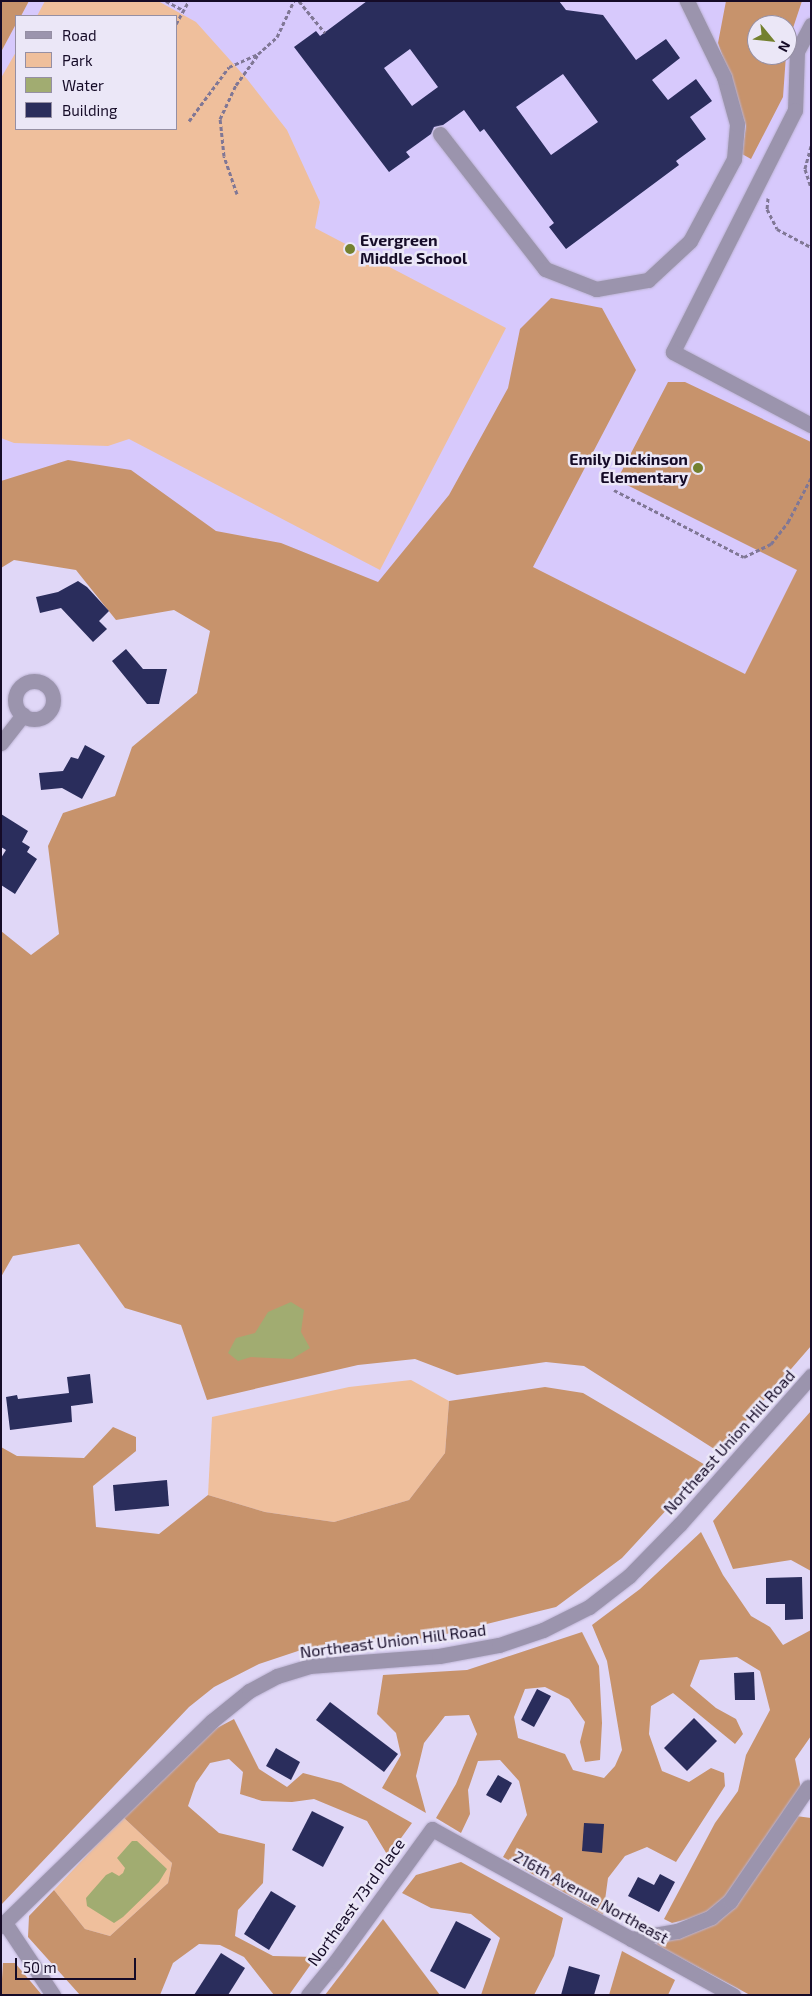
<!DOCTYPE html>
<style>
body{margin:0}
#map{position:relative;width:812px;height:1996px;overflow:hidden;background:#e0d7f7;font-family:"Exo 2",sans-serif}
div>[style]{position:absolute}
.built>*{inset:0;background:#d7c9fc}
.green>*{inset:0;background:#efbf9c}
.forest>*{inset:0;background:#c7936c}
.water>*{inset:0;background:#a1ac71}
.building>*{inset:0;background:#2a2d5c}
.path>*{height:3px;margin-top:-1.5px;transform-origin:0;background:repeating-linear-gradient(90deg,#807795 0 4px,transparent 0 6.5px)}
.roads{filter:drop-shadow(0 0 1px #bbb2d2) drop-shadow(0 0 1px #bbb2d2)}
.minor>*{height:15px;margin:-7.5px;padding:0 7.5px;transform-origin:7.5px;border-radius:7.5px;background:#9b94ad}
.minor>.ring{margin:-7.5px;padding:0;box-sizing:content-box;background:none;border:15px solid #9b94ad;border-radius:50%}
.dots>*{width:14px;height:14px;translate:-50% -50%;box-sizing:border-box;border:2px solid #ebe7f7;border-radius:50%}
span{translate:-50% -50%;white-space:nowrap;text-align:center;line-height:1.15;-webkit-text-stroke:5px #ebe7f7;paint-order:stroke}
.poi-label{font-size:16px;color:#150b27;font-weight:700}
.left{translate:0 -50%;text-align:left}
.right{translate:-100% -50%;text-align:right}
.street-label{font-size:16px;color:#150b27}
.frame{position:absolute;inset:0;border:2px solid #150b27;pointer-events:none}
.legend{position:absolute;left:15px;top:15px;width:162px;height:115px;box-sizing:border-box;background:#ebe7f7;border:1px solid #958fa4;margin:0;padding:6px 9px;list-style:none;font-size:15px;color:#150b27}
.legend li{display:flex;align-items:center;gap:10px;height:25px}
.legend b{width:25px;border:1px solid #958fa4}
.north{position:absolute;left:747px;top:15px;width:50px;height:50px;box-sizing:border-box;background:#ebe7f7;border:1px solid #958fa4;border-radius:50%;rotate:118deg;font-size:14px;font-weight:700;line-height:20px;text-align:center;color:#150b27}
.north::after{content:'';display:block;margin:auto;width:18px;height:22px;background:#74812f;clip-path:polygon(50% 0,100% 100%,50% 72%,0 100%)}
.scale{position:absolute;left:15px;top:1958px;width:121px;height:22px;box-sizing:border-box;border:2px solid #150b27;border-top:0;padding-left:6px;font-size:15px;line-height:18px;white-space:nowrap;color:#150b27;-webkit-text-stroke:4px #ebe7f7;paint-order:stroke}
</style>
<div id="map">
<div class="built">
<div style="clip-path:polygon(evenodd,29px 1px,811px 1px,811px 1346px,246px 619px,1px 492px,1px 52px,16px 24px,16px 129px,176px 129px,176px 16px,21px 16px,29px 1px,757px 25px,787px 25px,787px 55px,757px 55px,757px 25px)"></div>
</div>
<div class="green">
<div style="clip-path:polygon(45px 1px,158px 1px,196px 22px,247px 79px,287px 130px,320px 202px,315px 228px,506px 328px,380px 570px,129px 439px,108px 446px,14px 443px,1px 438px,1px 78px,16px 52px,16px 129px,176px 129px,176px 16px,37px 16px)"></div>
<div style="clip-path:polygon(411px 1380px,449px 1401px,445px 1453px,409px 1500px,334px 1522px,265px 1512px,208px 1495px,212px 1417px,349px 1387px)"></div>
<div style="clip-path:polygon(123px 1817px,172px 1863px,168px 1883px,110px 1936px,85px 1929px,54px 1890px)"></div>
</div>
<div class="forest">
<div style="clip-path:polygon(1px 1px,29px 1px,21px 16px,16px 16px,16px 24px,1px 52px)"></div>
<div style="clip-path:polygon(726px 1px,802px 1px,787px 46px,787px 25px,757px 25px,757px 55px,786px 55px,783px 97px,751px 159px,742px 154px,746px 126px,718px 43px)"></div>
<div style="clip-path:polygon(551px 298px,602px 308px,636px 370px,533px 567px,745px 674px,797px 570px,617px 480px,668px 382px,685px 382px,811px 442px,811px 1346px,719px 1452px,584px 1366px,546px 1362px,457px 1375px,415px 1359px,358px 1365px,207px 1400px,181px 1325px,125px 1308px,79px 1244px,13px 1256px,1px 1277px,1px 931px,31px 955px,59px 934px,48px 846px,63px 813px,115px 796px,132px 747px,197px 693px,210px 631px,174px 610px,116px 620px,76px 570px,14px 560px,1px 568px,1px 481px,68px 460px,131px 470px,216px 531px,281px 543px,378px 582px,449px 495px,508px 388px,520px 329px)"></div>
<div style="clip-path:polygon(545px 1387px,583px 1393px,707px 1466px,622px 1558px,556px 1607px,430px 1638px,310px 1647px,259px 1664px,214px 1687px,189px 1707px,1px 1905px,1px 1447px,17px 1456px,84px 1458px,113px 1427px,136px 1437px,136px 1451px,93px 1486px,96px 1527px,159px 1534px,208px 1495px,265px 1512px,334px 1522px,409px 1500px,445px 1453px,449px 1401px)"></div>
<div style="clip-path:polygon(811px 1411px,811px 1571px,791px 1560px,733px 1569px,713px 1521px)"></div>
<div style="clip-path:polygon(701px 1532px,723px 1575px,751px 1616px,770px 1627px,783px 1645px,811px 1630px,811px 1736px,795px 1759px,801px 1789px,726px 1897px,705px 1915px,672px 1923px,664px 1919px,715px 1823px,738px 1791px,746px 1755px,770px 1710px,760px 1671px,737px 1657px,700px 1660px,690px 1686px,716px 1708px,736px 1719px,743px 1734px,735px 1744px,673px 1693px,651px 1706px,649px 1734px,662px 1771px,689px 1782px,711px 1768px,724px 1773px,725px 1786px,676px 1862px,647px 1847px,625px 1856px,608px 1878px,603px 1915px,503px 1857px,527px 1815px,519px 1781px,500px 1760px,478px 1761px,468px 1790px,470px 1814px,461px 1833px,436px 1818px,456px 1784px,477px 1734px,469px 1715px,445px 1716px,424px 1743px,416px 1776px,426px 1813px,382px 1788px,401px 1755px,396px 1733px,377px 1714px,383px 1675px,467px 1670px,582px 1632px,599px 1666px,602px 1723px,600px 1760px,585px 1762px,580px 1742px,585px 1722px,569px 1699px,545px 1687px,525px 1689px,514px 1717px,518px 1738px,565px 1754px,573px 1770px,604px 1778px,615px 1766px,622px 1750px,607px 1661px,592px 1625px,640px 1589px)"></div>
<div style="clip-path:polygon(234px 1719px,259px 1769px,287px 1787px,303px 1773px,341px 1783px,412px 1823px,388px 1856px,367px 1821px,314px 1799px,292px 1802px,262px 1801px,240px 1794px,243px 1772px,229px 1759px,210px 1763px,196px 1783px,188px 1806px,219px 1833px,265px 1844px,263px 1883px,238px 1910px,235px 1936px,273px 1956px,316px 1957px,289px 1995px,274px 1995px,244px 1957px,220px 1945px,199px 1944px,173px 1963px,160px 1995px,80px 1995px,28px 1937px,29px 1916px,54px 1890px,85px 1929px,110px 1936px,168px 1883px,172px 1863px,123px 1817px,160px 1780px,215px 1729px)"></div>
<div style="clip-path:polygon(796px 1816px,811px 1818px,811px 1995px,750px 1995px,656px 1945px,659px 1939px,713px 1924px)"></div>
<div style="clip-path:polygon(461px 1862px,563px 1918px,554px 1956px,534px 1995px,481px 1995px,500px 1938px,471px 1914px,431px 1908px,402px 1893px,416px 1875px)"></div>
<div style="clip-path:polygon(383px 1919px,440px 1995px,325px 1995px)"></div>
<div style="clip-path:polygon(622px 1951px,675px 1980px,668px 1995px,609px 1995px)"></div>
<div style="clip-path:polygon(3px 1963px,15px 1963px,42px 1995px,1px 1995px)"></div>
</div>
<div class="water">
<div style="clip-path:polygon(291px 1302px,304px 1310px,301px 1332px,310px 1348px,292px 1359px,251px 1357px,238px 1361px,228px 1353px,236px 1338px,255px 1333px,268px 1312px)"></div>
<div style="clip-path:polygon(132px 1841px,137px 1841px,167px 1869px,159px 1882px,123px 1917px,114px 1923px,87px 1906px,86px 1898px,106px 1875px,112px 1872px,119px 1876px,123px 1873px,125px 1868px,117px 1858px)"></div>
</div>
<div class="building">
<div style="clip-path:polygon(evenodd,367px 1px,559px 1px,566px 10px,603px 15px,636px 60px,666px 39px,680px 58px,652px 80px,668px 100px,696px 79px,712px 101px,690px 117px,706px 139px,676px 161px,679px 165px,566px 249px,549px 227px,554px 223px,484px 129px,480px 132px,464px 110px,443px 125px,434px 127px,431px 134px,406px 152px,410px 157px,389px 172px,294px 47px,316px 31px,320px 36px,367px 1px,410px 49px,438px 87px,412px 106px,384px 68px,410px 49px,367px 1px,563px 74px,598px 122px,551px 155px,516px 107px,563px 74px)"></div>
<div style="clip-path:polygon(78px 581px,87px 587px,109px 611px,99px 621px,107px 629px,93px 642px,61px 608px,40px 613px,36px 597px,58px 592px)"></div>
<div style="clip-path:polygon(126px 649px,143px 669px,167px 669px,159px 704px,147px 704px,112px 661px)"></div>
<div style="clip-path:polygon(85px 745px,105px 756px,82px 799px,62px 788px,41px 790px,39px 773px,63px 771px,71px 757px,78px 759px)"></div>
<div style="clip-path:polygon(1px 814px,28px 831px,22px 842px,30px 847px,27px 852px,37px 859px,15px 894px,1px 885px,1px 858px,6px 850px,1px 847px)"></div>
<div style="clip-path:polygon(90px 1374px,93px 1403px,71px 1406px,72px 1422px,10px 1430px,6px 1397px,17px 1395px,18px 1399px,69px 1393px,67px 1377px)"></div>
<div style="clip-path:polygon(167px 1480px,169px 1506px,115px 1511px,113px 1485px)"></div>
<div style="clip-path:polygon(802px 1577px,803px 1619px,785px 1620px,785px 1604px,766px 1604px,766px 1578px)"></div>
<div style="clip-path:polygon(754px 1672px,755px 1700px,735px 1700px,734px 1673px)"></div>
<div style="clip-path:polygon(537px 1689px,551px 1696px,534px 1727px,521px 1720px)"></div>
<div style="clip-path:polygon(330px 1702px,398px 1754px,384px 1772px,316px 1720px)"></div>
<div style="clip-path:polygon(694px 1718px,717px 1741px,687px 1771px,664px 1748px)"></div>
<div style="clip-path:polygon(276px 1748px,300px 1762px,291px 1780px,266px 1766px)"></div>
<div style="clip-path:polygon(498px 1775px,512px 1783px,501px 1803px,486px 1795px)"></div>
<div style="clip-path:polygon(312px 1811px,344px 1827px,323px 1867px,292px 1850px)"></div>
<div style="clip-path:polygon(584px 1823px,604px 1824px,602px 1853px,582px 1851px)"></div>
<div style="clip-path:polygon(660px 1874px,675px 1882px,659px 1912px,628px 1896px,638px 1877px,654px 1885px)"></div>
<div style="clip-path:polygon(271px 1891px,296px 1906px,269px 1950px,244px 1934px)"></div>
<div style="clip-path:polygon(456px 1921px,491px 1939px,465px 1989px,430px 1971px)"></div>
<div style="clip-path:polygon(221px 1953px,245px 1968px,228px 1995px,194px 1995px)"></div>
<div style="clip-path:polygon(569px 1966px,600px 1975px,594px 1995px,561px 1995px)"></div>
</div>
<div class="path">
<div style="left:166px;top:1px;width:21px;rotate:28deg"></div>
<div style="left:299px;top:1px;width:41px;rotate:50.9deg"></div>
<div style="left:176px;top:24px;width:26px;rotate:-61deg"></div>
<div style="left:189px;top:121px;width:67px;rotate:-53.5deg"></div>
<div style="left:229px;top:67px;width:32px;rotate:-24deg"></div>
<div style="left:258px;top:54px;width:25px;rotate:-42deg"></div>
<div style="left:277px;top:37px;width:40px;rotate:-65deg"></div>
<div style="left:811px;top:146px;width:24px;rotate:105deg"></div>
<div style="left:805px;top:169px;width:19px;rotate:72deg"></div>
<div style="left:237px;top:194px;width:40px;rotate:-108.9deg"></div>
<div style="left:224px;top:156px;width:37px;rotate:-96deg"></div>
<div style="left:220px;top:119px;width:38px;rotate:-65deg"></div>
<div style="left:236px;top:85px;width:37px;rotate:-54deg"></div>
<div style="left:768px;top:198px;width:11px;rotate:95deg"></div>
<div style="left:767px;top:209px;width:22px;rotate:63deg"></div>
<div style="left:777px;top:229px;width:38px;rotate:28deg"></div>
<div style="left:614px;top:490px;width:146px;rotate:27.3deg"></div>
<div style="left:744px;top:557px;width:30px;rotate:-26deg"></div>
<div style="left:771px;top:544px;width:28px;rotate:-52deg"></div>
<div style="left:788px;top:522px;width:50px;rotate:-62.4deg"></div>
</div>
<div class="roads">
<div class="minor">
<div style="left:811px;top:25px;width:30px;rotate:118deg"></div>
<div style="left:797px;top:51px;width:59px;rotate:91.9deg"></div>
<div style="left:795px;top:110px;width:271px;rotate:116.8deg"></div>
<div style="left:673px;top:352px;width:156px;rotate:27.9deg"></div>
<div style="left:440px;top:134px;width:171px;rotate:52.1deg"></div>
<div style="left:545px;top:269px;width:55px;rotate:21.4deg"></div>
<div style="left:596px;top:289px;width:53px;rotate:-9.8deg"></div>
<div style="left:648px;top:280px;width:57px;rotate:-42.9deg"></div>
<div style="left:690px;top:241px;width:93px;rotate:-61.8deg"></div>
<div style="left:734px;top:159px;width:35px;rotate:-85deg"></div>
<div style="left:737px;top:124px;width:49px;rotate:-105.5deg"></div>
<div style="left:724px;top:77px;width:85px;rotate:-116deg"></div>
<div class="ring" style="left:15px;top:681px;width:23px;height:23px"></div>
<div style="left:1px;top:743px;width:36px;rotate:-52deg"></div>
<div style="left:5px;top:1923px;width:87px;rotate:56.3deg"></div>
<div style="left:1px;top:1926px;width:294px;rotate:-44.2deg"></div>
<div style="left:212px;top:1721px;width:48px;rotate:-39deg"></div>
<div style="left:249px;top:1691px;width:32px;rotate:-28deg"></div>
<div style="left:277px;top:1676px;width:34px;rotate:-17deg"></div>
<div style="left:309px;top:1666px;width:130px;rotate:-4.4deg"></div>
<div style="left:439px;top:1656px;width:61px;rotate:-10.4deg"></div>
<div style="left:499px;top:1645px;width:46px;rotate:-18.8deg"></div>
<div style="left:543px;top:1630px;width:51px;rotate:-26.6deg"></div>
<div style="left:589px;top:1607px;width:51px;rotate:-37.8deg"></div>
<div style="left:629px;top:1576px;width:73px;rotate:-45.6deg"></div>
<div style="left:680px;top:1524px;width:198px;rotate:-48.5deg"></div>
<div style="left:631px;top:1939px;width:47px;rotate:-9.9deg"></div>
<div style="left:677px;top:1931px;width:37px;rotate:-22deg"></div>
<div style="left:711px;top:1917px;width:25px;rotate:-40deg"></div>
<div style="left:730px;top:1901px;width:138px;rotate:-55.6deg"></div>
<div style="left:308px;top:1995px;width:44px;rotate:-50.5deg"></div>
<div style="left:336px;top:1961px;width:163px;rotate:-54deg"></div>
<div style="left:432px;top:1829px;width:344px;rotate:28.9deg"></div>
</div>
</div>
<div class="dots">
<div style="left:350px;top:249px;background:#74812f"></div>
<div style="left:698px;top:468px;background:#74812f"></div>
</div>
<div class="poi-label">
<span class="left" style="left:360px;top:249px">Evergreen<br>Middle School</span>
<span class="right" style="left:688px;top:468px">Emily Dickinson<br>Elementary</span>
</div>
<div class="street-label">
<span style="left:729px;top:1442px;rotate:-48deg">Northeast Union Hill Road</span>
<span style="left:393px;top:1641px;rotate:-7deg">Northeast Union Hill Road</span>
<span style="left:591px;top:1897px;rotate:29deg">216th Avenue Northeast</span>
<span style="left:356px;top:1902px;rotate:-54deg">Northeast 73rd Place</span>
</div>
<div class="frame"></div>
<ul class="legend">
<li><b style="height:6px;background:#9b94ad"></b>Road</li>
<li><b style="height:14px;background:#efbf9c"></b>Park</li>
<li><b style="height:14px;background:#a1ac71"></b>Water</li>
<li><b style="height:14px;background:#2a2d5c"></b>Building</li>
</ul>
<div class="north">N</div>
<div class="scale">50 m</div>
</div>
